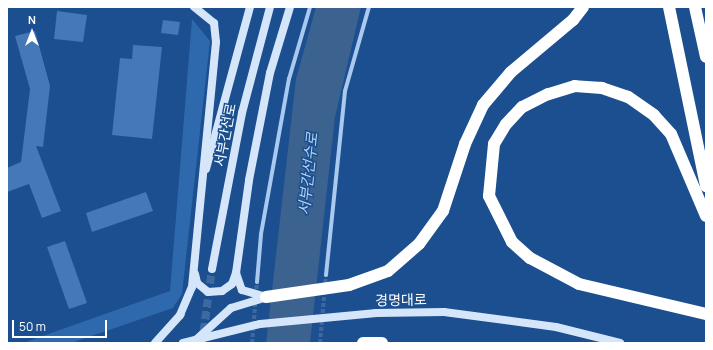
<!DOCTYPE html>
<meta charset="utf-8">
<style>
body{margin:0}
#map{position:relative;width:713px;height:350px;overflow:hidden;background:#1b4f8f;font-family:Manrope,"Noto Sans KR",sans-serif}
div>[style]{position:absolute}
.green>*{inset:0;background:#2e69ad}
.water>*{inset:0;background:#3c6290}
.building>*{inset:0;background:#4478b7}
.street-tunnel>*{height:4px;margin-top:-2px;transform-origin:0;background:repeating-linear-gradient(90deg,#3d69a0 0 4px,transparent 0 6px)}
.secondary-tunnel>*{height:8px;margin-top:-4px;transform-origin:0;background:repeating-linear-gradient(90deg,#3d69a0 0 8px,transparent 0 12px)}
.street>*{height:4px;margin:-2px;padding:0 2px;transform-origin:2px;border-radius:2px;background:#a9c9ee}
.secondary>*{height:8px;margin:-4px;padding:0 4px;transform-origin:4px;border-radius:4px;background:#d6e6fa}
.highway>*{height:12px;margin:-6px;padding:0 6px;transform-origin:6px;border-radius:6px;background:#fff}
span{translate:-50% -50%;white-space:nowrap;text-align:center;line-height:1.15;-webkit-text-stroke:3px #1b4f8f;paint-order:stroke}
.street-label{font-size:14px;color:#fff}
.water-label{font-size:15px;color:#b5d3f5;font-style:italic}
.frame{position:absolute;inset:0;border:8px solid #fff;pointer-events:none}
.north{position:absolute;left:12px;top:12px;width:40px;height:40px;-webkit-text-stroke:3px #1b4f8f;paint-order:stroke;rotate:0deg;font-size:11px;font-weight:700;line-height:16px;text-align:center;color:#fff}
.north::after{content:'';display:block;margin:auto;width:14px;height:18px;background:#fff;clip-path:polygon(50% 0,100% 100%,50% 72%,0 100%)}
.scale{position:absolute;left:12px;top:320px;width:95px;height:18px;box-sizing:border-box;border:2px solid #fff;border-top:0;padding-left:5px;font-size:12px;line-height:14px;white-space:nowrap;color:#fff;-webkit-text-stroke:3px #1b4f8f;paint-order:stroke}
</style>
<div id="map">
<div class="green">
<div style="clip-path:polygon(192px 19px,210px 41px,182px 294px,173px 308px,71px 343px,23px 343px,170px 291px)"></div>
</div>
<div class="water">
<div style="clip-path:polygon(316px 7px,361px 7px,335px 117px,310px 343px,266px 343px,296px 79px)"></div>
</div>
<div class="building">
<div style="clip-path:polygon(57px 11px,87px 15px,83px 42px,54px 39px)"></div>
<div style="clip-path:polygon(163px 20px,180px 22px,178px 35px,161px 33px)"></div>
<div style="clip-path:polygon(35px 31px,50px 86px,43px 147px,36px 146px,61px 211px,42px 218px,29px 184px,7px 192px,7px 168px,21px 162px,30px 89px,15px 36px)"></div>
<div style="clip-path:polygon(133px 45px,162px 47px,152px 139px,112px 135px,120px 58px,132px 59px)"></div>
<div style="clip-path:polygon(146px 192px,153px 211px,92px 232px,86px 213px)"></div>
<div style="clip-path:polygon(65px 241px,87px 303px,69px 309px,47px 247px)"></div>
</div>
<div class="street-tunnel">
<div style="left:252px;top:343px;width:61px;rotate:-85.3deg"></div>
<div style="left:320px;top:343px;width:68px;rotate:-85deg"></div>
</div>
<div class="secondary-tunnel">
<div style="left:202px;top:343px;width:75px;rotate:-82.3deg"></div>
</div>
<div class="street">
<div style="left:326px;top:275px;width:185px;rotate:-84.1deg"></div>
<div style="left:345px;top:91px;width:87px;rotate:-74.1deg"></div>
<div style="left:257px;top:282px;width:48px;rotate:-85.2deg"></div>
<div style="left:261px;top:234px;width:158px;rotate:-79.8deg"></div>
<div style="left:289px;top:79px;width:75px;rotate:-73.7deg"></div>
</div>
<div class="secondary">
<div style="left:206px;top:169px;width:168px;rotate:-74.8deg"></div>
<div style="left:212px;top:269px;width:159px;rotate:-79.1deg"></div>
<div style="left:242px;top:113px;width:110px;rotate:-75.2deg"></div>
<div style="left:236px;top:273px;width:18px;rotate:71deg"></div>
<div style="left:242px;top:290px;width:22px;rotate:16deg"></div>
<div style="left:195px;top:274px;width:9px;rotate:77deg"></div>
<div style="left:197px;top:283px;width:14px;rotate:39deg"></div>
<div style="left:208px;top:292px;width:14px;rotate:-4deg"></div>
<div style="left:222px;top:291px;width:12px;rotate:-35deg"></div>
<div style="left:232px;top:284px;width:12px;rotate:-70deg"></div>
<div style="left:236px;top:273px;width:94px;rotate:-82deg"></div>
<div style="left:249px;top:180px;width:109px;rotate:-78.9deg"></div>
<div style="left:270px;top:73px;width:69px;rotate:-73.1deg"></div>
<div style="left:197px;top:339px;width:46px;rotate:-42.4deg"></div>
<div style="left:231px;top:308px;width:37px;rotate:-17deg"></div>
<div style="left:155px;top:343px;width:38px;rotate:-48deg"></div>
<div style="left:180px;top:315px;width:30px;rotate:-67deg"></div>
<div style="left:192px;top:287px;width:246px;rotate:-84.4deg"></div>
<div style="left:216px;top:42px;width:19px;rotate:-96deg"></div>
<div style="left:214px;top:23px;width:26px;rotate:-141deg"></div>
<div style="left:183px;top:343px;width:79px;rotate:-13.9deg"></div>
<div style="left:260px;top:324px;width:117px;rotate:-5.4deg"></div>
<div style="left:376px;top:313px;width:68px;rotate:-0.8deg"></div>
<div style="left:444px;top:312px;width:113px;rotate:7.6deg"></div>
<div style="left:556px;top:327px;width:66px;rotate:14deg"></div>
</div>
<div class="highway">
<div style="left:669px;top:7px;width:183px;rotate:78.3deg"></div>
<div style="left:695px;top:7px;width:51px;rotate:77.6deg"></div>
<div style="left:706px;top:216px;width:89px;rotate:-113.1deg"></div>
<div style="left:671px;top:134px;width:25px;rotate:-132deg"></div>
<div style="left:654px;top:115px;width:32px;rotate:-145deg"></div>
<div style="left:628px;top:97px;width:28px;rotate:-161deg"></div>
<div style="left:602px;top:88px;width:27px;rotate:-176deg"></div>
<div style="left:575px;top:86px;width:28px;rotate:163deg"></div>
<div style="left:548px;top:94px;width:29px;rotate:153deg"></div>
<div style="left:522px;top:107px;width:23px;rotate:133deg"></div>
<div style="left:506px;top:124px;width:23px;rotate:121deg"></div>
<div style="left:494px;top:144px;width:52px;rotate:95.5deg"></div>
<div style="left:489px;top:196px;width:51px;rotate:63.4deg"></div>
<div style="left:512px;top:242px;width:24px;rotate:42deg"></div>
<div style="left:530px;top:258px;width:55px;rotate:28deg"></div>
<div style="left:579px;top:284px;width:130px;rotate:13.3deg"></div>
<div style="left:266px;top:297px;width:84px;rotate:-8.2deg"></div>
<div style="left:349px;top:285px;width:41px;rotate:-19.7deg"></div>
<div style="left:388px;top:271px;width:41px;rotate:-41.1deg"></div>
<div style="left:419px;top:244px;width:41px;rotate:-54deg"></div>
<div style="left:443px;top:211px;width:71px;rotate:-71.8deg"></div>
<div style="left:465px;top:144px;width:43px;rotate:-65.2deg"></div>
<div style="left:483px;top:105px;width:43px;rotate:-49.7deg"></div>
<div style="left:511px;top:72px;width:81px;rotate:-40deg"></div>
<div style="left:573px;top:20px;width:16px;rotate:-52deg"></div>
<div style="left:363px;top:343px;width:19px"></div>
</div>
<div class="street-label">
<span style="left:225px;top:135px;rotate:-79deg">서부간선로</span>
<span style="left:401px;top:300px;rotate:-1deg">경명대로</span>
</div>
<div class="water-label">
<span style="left:308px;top:174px;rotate:-84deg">서부간선수로</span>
</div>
<div class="frame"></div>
<div class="north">N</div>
<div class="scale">50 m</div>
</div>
